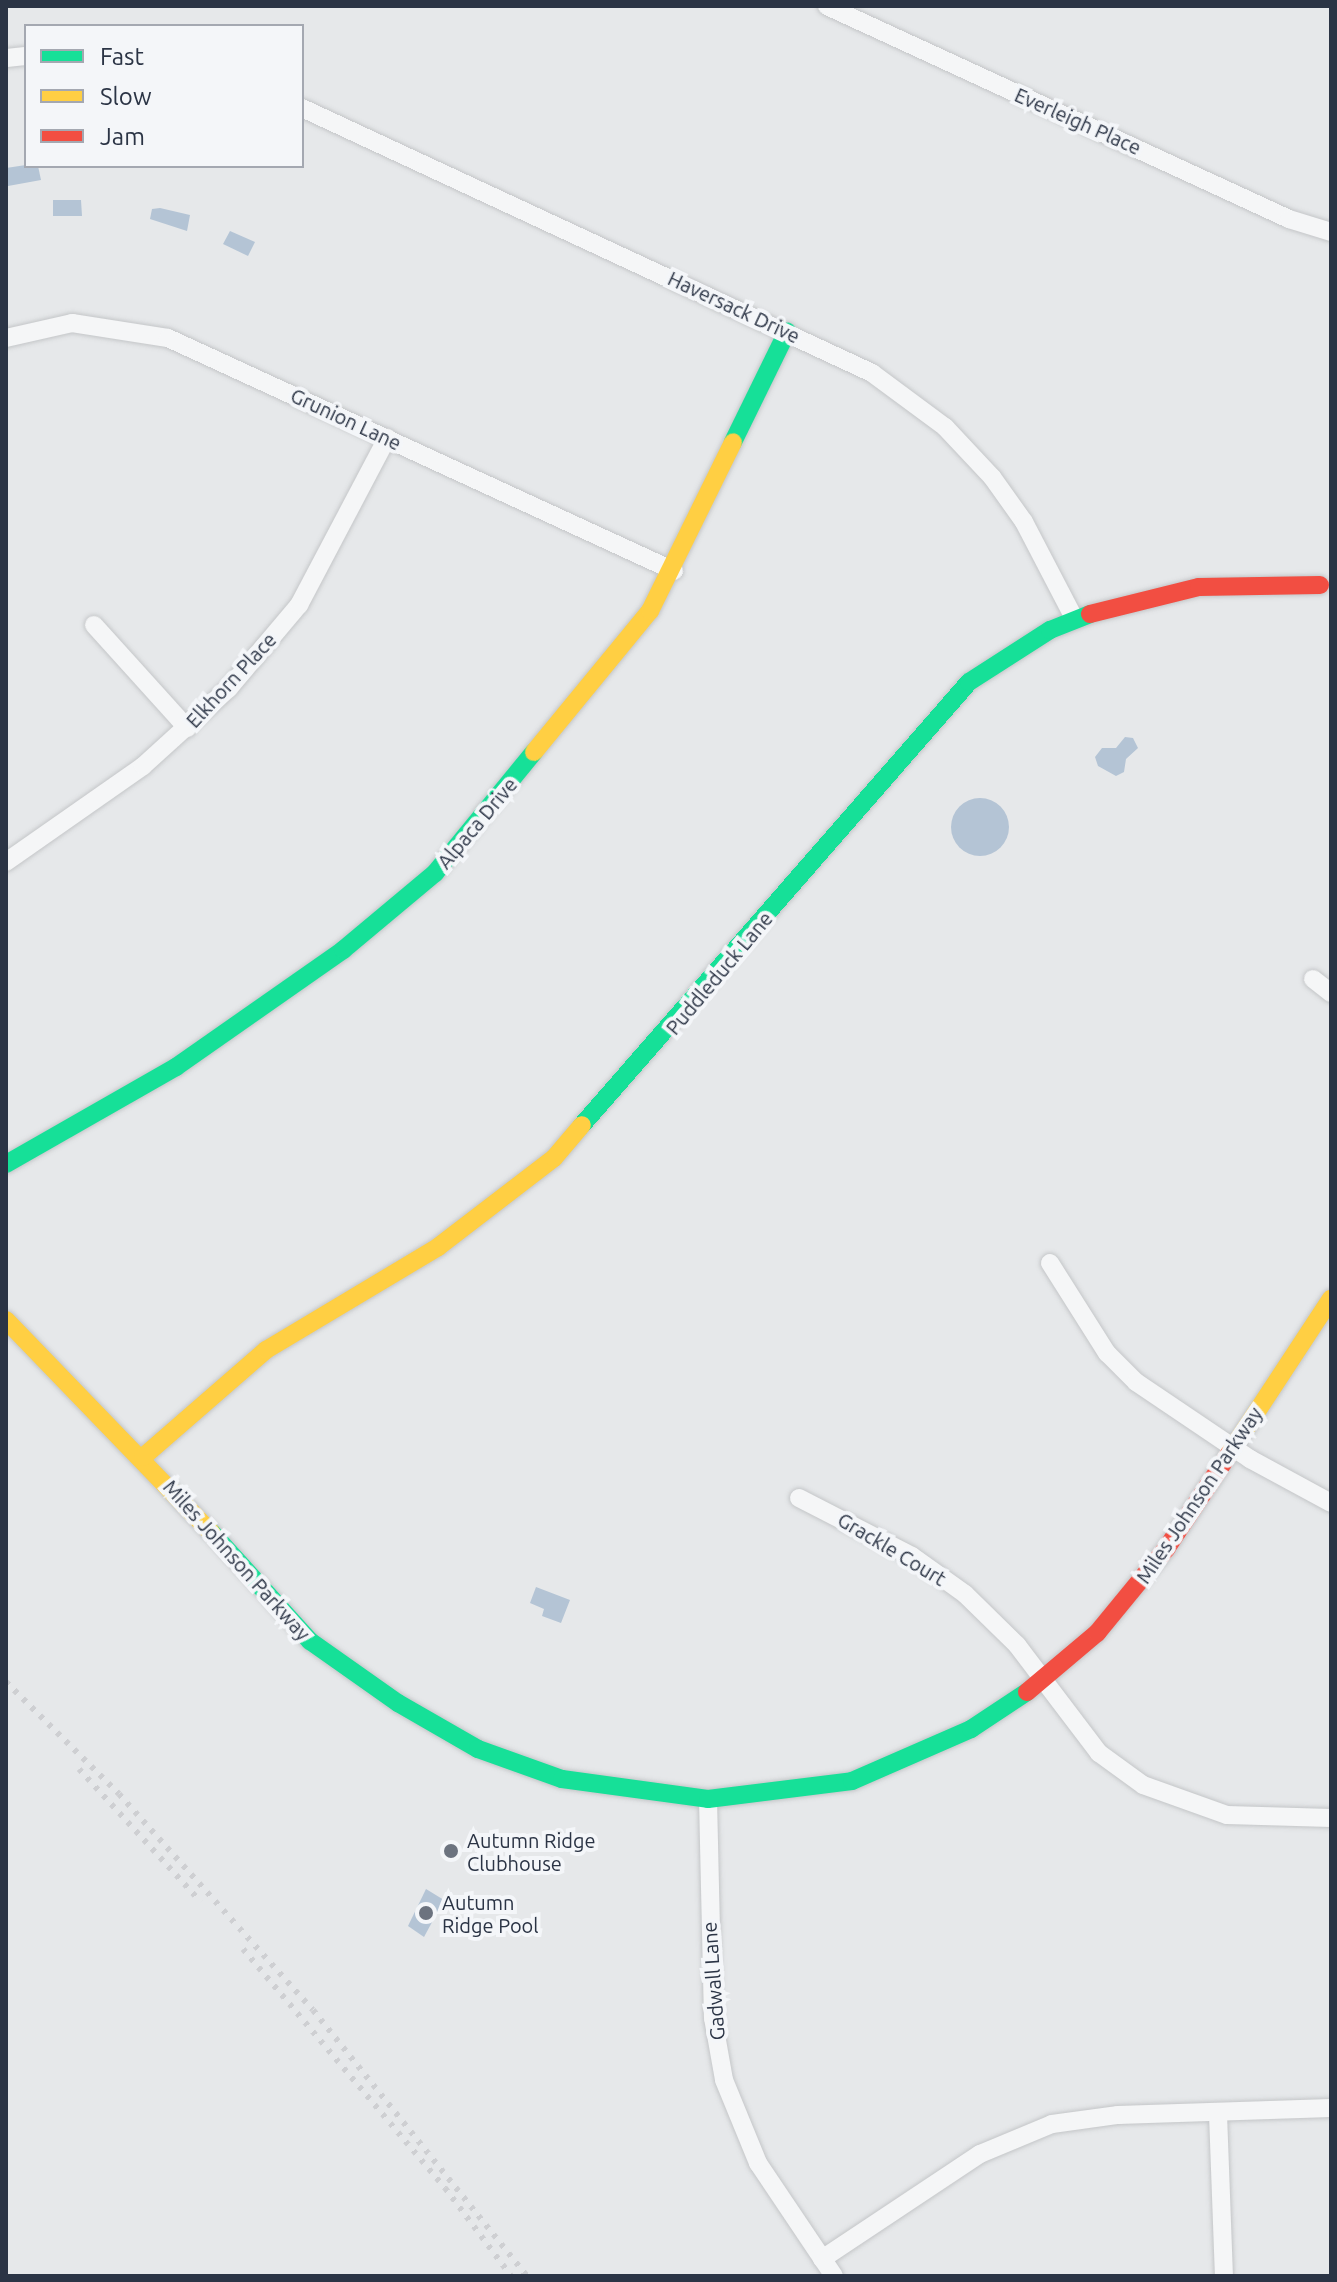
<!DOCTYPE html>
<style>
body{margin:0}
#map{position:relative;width:1337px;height:2282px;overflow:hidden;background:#e6e8ea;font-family:Ubuntu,sans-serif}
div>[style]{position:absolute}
.water>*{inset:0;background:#b4c4d5}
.round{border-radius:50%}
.roads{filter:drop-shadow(0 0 2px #c4c6c8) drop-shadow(0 0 2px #c4c6c8)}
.street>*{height:18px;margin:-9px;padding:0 9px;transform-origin:9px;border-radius:9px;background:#f5f6f7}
.fast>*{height:18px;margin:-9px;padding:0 9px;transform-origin:9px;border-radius:9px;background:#16e098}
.slow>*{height:18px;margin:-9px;padding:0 9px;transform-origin:9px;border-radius:9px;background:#ffcf43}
.jam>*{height:18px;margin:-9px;padding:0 9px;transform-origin:9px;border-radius:9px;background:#f24e42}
.rail>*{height:6px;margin-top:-3px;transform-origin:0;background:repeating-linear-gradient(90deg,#cecfd2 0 4px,transparent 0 12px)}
.dots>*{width:22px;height:22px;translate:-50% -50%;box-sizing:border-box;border:4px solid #f4f6f9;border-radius:50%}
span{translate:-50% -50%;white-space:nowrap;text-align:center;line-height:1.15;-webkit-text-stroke:8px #f4f6f9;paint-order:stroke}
.street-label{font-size:20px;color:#2b3445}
.poi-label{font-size:20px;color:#2b3445}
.left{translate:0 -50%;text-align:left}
.frame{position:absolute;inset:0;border:8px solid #2b3445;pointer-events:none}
.legend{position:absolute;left:24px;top:24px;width:280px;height:144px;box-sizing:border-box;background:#f4f6f9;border:2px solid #a4a8b1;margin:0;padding:10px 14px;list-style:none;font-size:24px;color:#2b3445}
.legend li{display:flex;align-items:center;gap:16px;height:40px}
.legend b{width:40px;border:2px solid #a4a8b1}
</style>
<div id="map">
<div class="water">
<div style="clip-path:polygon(26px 165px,38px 166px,41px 180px,8px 186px,6px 168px)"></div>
<div style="clip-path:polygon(53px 200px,81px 200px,82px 216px,53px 216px)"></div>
<div style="clip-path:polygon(160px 208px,190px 215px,187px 231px,150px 219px,152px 209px)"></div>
<div style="clip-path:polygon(230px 231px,255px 242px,248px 256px,223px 244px)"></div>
<div style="clip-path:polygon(1125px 737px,1133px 738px,1138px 748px,1126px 759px,1124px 772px,1116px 776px,1098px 766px,1095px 757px,1102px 748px,1116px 748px)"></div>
<div class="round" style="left:951px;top:798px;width:58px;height:58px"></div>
<div style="clip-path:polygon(536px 1587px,570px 1600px,561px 1623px,542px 1616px,544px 1609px,530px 1603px)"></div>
<div style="clip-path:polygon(426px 1889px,444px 1900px,424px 1937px,408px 1926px)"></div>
</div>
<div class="roads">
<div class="street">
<div style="left:827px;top:6px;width:509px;rotate:24.75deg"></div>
<div style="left:1289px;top:219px;width:44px;rotate:17.2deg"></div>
<div style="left:6px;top:58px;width:20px;rotate:-6deg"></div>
<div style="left:302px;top:108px;width:629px;rotate:24.93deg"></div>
<div style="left:872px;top:373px;width:91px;rotate:36.5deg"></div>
<div style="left:945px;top:427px;width:69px;rotate:46.8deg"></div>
<div style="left:992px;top:477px;width:55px;rotate:54.6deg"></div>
<div style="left:1024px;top:522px;width:108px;rotate:62.5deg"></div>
<div style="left:6px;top:338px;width:68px;rotate:-12.8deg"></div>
<div style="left:72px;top:323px;width:97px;rotate:8.9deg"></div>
<div style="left:168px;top:338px;width:557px;rotate:24.72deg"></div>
<div style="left:94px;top:625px;width:139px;rotate:47.9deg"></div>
<div style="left:6px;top:862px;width:167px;rotate:-35deg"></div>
<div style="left:143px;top:766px;width:116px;rotate:-42.2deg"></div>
<div style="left:229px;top:688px;width:109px;rotate:-49.9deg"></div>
<div style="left:299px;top:605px;width:189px;rotate:-62.2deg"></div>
<div style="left:1313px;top:979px;width:23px;rotate:38deg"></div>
<div style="left:1050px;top:1263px;width:107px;rotate:57.7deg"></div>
<div style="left:1107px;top:1353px;width:41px;rotate:45deg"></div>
<div style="left:1136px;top:1382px;width:138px;rotate:34deg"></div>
<div style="left:1250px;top:1459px;width:92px;rotate:28.5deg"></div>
<div style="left:799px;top:1498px;width:127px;rotate:27.2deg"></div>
<div style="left:912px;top:1556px;width:65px;rotate:35.6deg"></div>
<div style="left:965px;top:1594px;width:73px;rotate:44.4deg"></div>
<div style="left:1017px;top:1645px;width:136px;rotate:52.8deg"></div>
<div style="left:1099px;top:1753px;width:54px;rotate:36deg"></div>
<div style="left:1143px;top:1785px;width:89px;rotate:19.7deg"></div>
<div style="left:1227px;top:1815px;width:104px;rotate:1.7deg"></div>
<div style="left:708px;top:1799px;width:219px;rotate:88.7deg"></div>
<div style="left:713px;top:2018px;width:63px;rotate:79.9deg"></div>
<div style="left:724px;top:2080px;width:90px;rotate:67.7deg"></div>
<div style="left:758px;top:2163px;width:136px;rotate:56.1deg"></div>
<div style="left:1218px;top:2114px;width:162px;rotate:87.9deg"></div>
<div style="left:822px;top:2259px;width:190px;rotate:-33.6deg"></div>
<div style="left:980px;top:2154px;width:78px;rotate:-22.6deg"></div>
<div style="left:1052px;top:2124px;width:67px;rotate:-7.8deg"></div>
<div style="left:1118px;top:2115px;width:213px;rotate:-1.9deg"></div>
</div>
<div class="fast">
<div style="left:733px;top:442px;width:123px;rotate:-63.9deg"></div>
<div style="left:582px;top:1125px;width:588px;rotate:-48.86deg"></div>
<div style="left:969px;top:682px;width:96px;rotate:-32.7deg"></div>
<div style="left:1050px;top:630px;width:43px;rotate:-21.8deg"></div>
<div style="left:6px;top:1164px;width:196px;rotate:-29.7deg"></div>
<div style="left:176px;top:1067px;width:204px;rotate:-35deg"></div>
<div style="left:343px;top:950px;width:120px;rotate:-39.9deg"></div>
<div style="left:435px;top:873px;width:156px;rotate:-50.7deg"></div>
<div style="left:212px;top:1533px;width:146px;rotate:47.8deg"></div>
<div style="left:310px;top:1641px;width:108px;rotate:35.2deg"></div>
<div style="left:398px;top:1703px;width:92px;rotate:29.9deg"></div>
<div style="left:478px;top:1749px;width:89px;rotate:19.7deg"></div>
<div style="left:562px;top:1779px;width:147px;rotate:7.8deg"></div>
<div style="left:708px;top:1799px;width:145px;rotate:-7.1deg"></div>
<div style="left:852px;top:1781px;width:130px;rotate:-23.6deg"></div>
<div style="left:971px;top:1729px;width:67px;rotate:-33.5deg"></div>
</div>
<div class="slow">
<div style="left:534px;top:752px;width:183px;rotate:-50.6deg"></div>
<div style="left:650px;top:611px;width:188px;rotate:-63.8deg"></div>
<div style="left:6px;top:1320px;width:296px;rotate:46deg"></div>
<div style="left:1229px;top:1454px;width:186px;rotate:-56.7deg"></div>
<div style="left:143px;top:1457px;width:163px;rotate:-41deg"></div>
<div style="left:266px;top:1350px;width:200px;rotate:-30.9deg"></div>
<div style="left:438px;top:1247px;width:146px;rotate:-37.5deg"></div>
<div style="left:554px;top:1158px;width:43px;rotate:-49.7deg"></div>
</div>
<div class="jam">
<div style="left:1090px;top:614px;width:112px;rotate:-13.9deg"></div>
<div style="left:1199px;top:587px;width:121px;rotate:-0.9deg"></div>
<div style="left:1027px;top:1692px;width:92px;rotate:-40.1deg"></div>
<div style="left:1097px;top:1633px;width:109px;rotate:-50.6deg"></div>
<div style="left:1166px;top:1549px;width:114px;rotate:-56.4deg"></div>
</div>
</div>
<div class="rail">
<div style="left:6px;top:1682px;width:159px;rotate:44.7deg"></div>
<div style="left:119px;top:1794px;width:290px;rotate:48.1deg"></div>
<div style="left:313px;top:2010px;width:341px;rotate:51.2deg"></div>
<div style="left:79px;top:1769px;width:180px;rotate:47.5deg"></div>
<div style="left:243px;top:1949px;width:313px;rotate:49.8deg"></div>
<div style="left:445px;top:2188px;width:110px;rotate:53.1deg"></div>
</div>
<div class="dots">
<div style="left:451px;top:1851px;background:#6c737f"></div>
<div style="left:426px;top:1913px;background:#6c737f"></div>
</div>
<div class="street-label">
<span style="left:1078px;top:121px;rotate:24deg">Everleigh Place</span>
<span style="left:734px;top:307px;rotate:25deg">Haversack Drive</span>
<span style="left:346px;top:419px;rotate:25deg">Grunion Lane</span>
<span style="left:231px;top:680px;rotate:-47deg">Elkhorn Place</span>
<span style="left:477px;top:823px;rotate:-50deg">Alpaca Drive</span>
<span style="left:719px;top:973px;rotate:-50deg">Puddleduck Lane</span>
<span style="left:1199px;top:1495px;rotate:-56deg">Miles Johnson Parkway</span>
<span style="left:892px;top:1549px;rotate:31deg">Grackle Court</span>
<span style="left:237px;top:1560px;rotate:48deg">Miles Johnson Parkway</span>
<span style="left:713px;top:1981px;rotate:-94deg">Gadwall Lane</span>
</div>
<div class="poi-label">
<span class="left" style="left:467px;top:1852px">Autumn Ridge<br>Clubhouse</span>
<span class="left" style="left:442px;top:1914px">Autumn<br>Ridge Pool</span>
</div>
<div class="frame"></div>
<ul class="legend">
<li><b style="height:10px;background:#16e098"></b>Fast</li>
<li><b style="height:10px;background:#ffcf43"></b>Slow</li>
<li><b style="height:10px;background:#f24e42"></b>Jam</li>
</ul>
</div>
